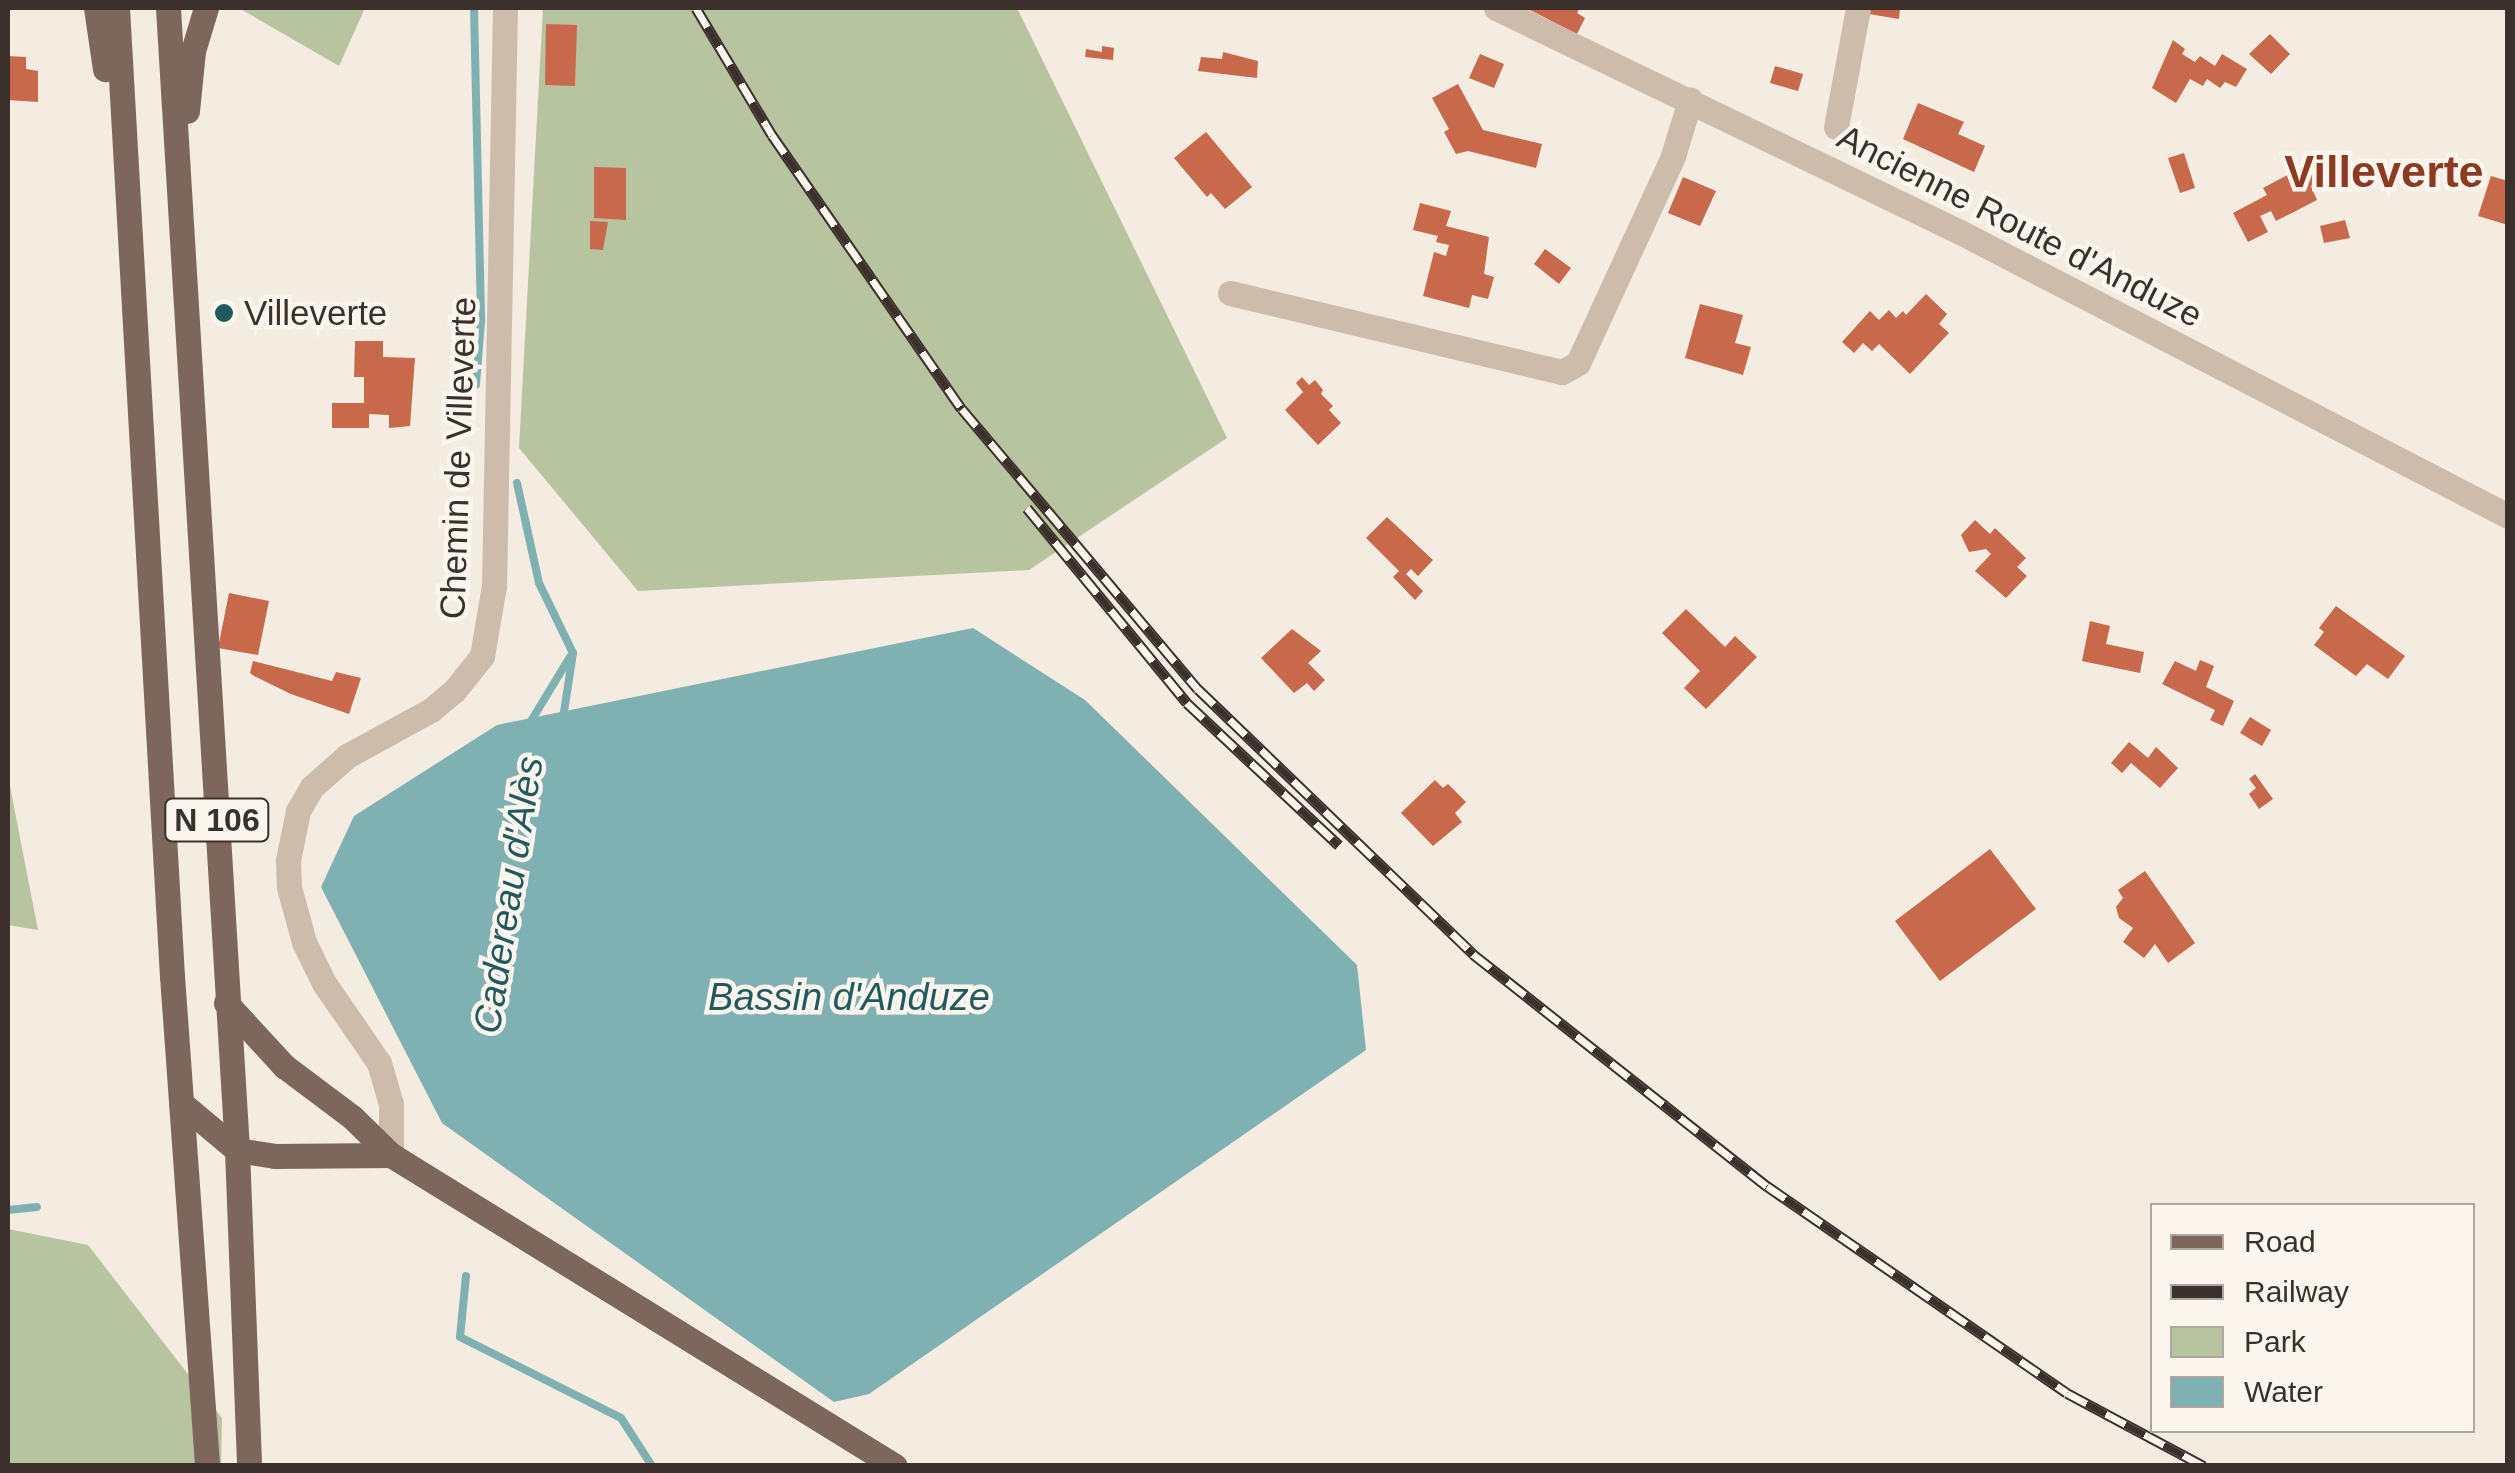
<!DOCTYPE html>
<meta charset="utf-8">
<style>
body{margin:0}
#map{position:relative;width:2515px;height:1473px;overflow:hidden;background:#f4ebe1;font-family:Helvetica,sans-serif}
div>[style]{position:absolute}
.green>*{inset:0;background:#b8c4a0}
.water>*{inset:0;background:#7fb0b2}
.stream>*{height:8px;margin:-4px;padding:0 4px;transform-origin:4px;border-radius:4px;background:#7fb0b2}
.building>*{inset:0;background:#c8694b}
.minor>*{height:25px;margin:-12.5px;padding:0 12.5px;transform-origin:12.5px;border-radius:12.5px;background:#cdbbac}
.major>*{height:25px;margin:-12.5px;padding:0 12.5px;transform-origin:12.5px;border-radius:12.5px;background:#7d675c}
.rail>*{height:11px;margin-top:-5.5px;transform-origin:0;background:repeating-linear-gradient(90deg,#fbf5ee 0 22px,#3b302b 0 44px);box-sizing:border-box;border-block:2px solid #3b302b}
.dots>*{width:28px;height:28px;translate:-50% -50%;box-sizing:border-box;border:5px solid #fbf5ee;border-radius:50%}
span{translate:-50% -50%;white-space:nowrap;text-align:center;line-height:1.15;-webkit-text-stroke:9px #fbf5ee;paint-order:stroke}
.shield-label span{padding:2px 8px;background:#fbf5ee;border:2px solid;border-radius:8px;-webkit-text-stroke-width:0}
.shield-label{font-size:32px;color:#3b302b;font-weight:700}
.street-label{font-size:35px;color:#3b302b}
.poi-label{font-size:35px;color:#3b302b}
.left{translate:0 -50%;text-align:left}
.water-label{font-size:38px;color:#1f5a5e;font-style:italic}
.district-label{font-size:45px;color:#8c3b22;font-weight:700}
.frame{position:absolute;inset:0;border:10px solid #3b302b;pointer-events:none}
.legend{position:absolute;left:2150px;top:1203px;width:325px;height:230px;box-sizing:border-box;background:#fbf5ee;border:2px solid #aea6a0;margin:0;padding:12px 18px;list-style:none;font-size:30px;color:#3b302b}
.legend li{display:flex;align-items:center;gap:20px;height:50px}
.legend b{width:50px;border:2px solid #aea6a0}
</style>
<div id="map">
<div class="green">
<div style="clip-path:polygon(239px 8px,365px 8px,339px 66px)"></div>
<div style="clip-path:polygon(543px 8px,1017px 8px,1227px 438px,1029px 570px,638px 591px,519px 448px)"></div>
<div style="clip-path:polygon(8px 776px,38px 930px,8px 925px)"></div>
<div style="clip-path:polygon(8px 1229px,88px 1245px,222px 1418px,221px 1465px,8px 1466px)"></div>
</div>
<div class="water">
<div style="clip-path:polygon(973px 628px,1085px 700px,1357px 965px,1366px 1050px,869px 1394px,834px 1402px,442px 1123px,321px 887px,354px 816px,497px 725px)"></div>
</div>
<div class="stream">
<div style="left:474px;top:8px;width:313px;rotate:88.7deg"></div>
<div style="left:481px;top:321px;width:64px;rotate:94.5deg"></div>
<div style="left:517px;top:483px;width:102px;rotate:77.6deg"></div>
<div style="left:539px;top:583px;width:78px;rotate:64.1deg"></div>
<div style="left:573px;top:653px;width:66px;rotate:98.7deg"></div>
<div style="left:528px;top:726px;width:81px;rotate:-58.7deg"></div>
<div style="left:8px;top:1210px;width:29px;rotate:-6deg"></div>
<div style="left:466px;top:1276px;width:61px;rotate:95.6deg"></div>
<div style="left:460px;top:1337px;width:180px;rotate:26.7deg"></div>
<div style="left:621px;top:1418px;width:57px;rotate:57.1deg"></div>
</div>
<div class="building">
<div style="clip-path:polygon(1526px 8px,1580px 8px,1577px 13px,1585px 18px,1577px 34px)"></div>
<div style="clip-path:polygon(1870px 8px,1900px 8px,1899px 19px,1869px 14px)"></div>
<div style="clip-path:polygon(546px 24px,577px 25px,575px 86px,545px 85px)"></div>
<div style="clip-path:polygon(2270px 34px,2290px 54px,2271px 74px,2249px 54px)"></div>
<div style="clip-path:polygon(2173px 40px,2185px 49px,2182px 54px,2195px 62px,2200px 56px,2215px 66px,2222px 54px,2247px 69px,2236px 87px,2225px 82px,2220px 88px,2207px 79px,2203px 86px,2190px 79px,2176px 103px,2152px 88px)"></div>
<div style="clip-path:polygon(1102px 46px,1114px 48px,1113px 60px,1085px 57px,1086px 49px,1102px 52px)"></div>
<div style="clip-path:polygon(1223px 52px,1258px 61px,1257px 78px,1198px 71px,1201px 57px,1222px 59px)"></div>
<div style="clip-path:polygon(1480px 54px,1504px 64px,1494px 88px,1469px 78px)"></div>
<div style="clip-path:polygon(8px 56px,26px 57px,26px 69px,38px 71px,38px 102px,8px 100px)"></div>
<div style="clip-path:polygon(1775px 66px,1803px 74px,1798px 91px,1770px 83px)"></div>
<div style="clip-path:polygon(1458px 84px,1483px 130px,1542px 144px,1536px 168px,1468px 151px,1456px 154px,1444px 132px,1449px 129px,1432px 98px)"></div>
<div style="clip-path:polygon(1918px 103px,1964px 122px,1958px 134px,1985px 146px,1974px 172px,1903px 139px)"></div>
<div style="clip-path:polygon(1206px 132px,1252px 187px,1225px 209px,1211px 193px,1207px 197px,1174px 158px)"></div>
<div style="clip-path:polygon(2184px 153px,2195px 188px,2180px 193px,2168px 158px)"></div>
<div style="clip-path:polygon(2308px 164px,2317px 183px,2311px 186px,2317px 200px,2276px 221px,2271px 211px,2260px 216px,2268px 232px,2248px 242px,2233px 213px,2267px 195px,2263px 188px)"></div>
<div style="clip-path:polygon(594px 167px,626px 168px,626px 220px,594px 218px)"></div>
<div style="clip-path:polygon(2491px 176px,2508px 181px,2508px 225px,2478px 216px)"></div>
<div style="clip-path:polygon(1683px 177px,1716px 191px,1700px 226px,1668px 213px)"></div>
<div style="clip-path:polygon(1420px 203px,1451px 211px,1446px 226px,1489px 237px,1484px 274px,1494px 277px,1488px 299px,1472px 295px,1469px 308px,1423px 296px,1434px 252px,1446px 256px,1449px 245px,1436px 242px,1438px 236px,1413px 230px)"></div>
<div style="clip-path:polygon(2345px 220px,2350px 238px,2324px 243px,2320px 226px)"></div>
<div style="clip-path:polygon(590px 221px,608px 222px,603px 250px,590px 249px)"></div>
<div style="clip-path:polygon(1545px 249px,1571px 268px,1559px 284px,1534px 264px)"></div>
<div style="clip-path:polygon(1926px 294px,1947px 314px,1939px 324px,1949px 333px,1910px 374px,1879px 344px,1872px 351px,1863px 343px,1854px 353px,1842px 342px,1870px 311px,1879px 320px,1889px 310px,1896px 318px,1903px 311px,1906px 315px)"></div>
<div style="clip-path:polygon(1700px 304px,1743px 315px,1735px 343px,1751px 347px,1743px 375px,1685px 358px)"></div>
<div style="clip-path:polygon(355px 341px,383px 341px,383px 357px,415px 358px,410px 426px,389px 428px,389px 415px,369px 414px,369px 428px,332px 428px,332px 403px,364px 403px,364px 377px,354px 377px)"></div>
<div style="clip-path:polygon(1302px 377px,1309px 385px,1315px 380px,1323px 390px,1321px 394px,1333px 406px,1329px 410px,1341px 423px,1318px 445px,1285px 410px,1303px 392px,1296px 383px)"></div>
<div style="clip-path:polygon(1387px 517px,1433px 560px,1418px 576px,1411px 569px,1406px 574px,1423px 591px,1415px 600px,1393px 577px,1399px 571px,1366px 538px)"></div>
<div style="clip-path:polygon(1975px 520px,1990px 534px,1995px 528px,2026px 558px,2017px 567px,2027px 576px,2006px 598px,1975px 571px,1991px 554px,1986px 549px,1969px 552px,1961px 535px)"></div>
<div style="clip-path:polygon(229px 593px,269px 601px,258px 655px,218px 648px)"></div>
<div style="clip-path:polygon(2336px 606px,2405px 656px,2388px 679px,2367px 664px,2356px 676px,2314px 645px,2324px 632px,2319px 628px)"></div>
<div style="clip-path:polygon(1686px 609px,1725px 647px,1735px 636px,1757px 657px,1706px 709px,1684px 688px,1700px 671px,1662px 633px)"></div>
<div style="clip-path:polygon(2090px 621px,2110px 626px,2106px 644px,2144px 652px,2140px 673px,2082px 661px)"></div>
<div style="clip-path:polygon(1292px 629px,1321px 651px,1308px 663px,1325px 680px,1314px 691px,1307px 683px,1294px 693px,1261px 658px)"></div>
<div style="clip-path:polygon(2200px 660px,2214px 666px,2206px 687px,2234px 701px,2223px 726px,2210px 720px,2215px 710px,2162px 684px,2175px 661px,2196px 671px)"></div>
<div style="clip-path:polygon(253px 661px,332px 681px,336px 672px,361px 678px,349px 714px,291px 694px,254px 676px,250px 673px)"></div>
<div style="clip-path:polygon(2250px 717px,2271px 730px,2262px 746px,2240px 733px)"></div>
<div style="clip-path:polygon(2129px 742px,2148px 758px,2156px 747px,2178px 768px,2160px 788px,2131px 763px,2122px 773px,2111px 763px)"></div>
<div style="clip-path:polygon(2255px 774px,2273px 799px,2259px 809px,2249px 794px,2256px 788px,2249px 779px)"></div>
<div style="clip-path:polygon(1435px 780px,1443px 788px,1448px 784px,1466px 802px,1455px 813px,1462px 822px,1433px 846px,1401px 813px)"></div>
<div style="clip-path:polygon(1990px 849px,2036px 909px,1940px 981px,1895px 921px)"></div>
<div style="clip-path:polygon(2145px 871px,2195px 943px,2168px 963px,2155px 944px,2144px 958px,2123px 942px,2133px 928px,2119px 918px,2116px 907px,2123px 898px,2118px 890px)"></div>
</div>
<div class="minor">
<div style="left:1496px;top:8px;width:515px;rotate:25.77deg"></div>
<div style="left:1960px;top:232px;width:617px;rotate:27.4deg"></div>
<div style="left:1836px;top:127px;width:121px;rotate:-79.5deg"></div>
<div style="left:1230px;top:293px;width:341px;rotate:13.4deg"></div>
<div style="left:1562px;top:372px;width:18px;rotate:-29deg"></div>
<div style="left:1578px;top:363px;width:228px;rotate:-65.3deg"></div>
<div style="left:1673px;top:156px;width:59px;rotate:-73.1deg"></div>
<div style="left:391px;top:1155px;width:51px;rotate:-90deg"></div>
<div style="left:391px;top:1104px;width:43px;rotate:-106.3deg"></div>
<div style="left:379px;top:1063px;width:97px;rotate:-124.5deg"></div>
<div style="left:324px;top:983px;width:46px;rotate:-116deg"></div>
<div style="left:304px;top:942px;width:57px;rotate:-105.3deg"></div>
<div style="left:289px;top:887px;width:27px;rotate:-92deg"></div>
<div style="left:288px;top:860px;width:50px;rotate:-78.5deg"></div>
<div style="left:298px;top:811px;width:28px;rotate:-60deg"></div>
<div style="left:312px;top:787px;width:47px;rotate:-41.5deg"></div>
<div style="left:347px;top:756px;width:96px;rotate:-28.7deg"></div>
<div style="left:431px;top:710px;width:30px;rotate:-40deg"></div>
<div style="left:454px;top:691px;width:45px;rotate:-51.3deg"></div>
<div style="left:482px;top:656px;width:71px;rotate:-80.3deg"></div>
<div style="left:494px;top:586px;width:578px;rotate:-88.91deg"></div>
</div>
<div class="major">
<div style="left:96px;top:8px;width:62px;rotate:81.6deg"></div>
<div style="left:117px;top:8px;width:970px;rotate:86.75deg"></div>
<div style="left:172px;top:976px;width:491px;rotate:85.9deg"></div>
<div style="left:168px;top:8px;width:1144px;rotate:86.54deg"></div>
<div style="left:237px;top:1150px;width:316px;rotate:87.8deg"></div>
<div style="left:187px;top:111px;width:60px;rotate:-84.3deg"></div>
<div style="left:193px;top:51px;width:45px;rotate:-73.2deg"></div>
<div style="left:226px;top:1003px;width:86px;rotate:47.4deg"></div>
<div style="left:284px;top:1066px;width:85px;rotate:36.9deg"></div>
<div style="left:352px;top:1117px;width:54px;rotate:44.3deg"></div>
<div style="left:391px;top:1155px;width:592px;rotate:31.68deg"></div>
<div style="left:181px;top:1103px;width:73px;rotate:40deg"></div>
<div style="left:237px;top:1150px;width:38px;rotate:9deg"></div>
<div style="left:275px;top:1156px;width:116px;rotate:-0.5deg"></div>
</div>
<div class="rail">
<div style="left:696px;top:8px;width:148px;rotate:59.1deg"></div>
<div style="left:772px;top:135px;width:333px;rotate:55.3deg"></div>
<div style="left:962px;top:409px;width:366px;rotate:49.9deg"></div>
<div style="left:1198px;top:689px;width:382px;rotate:43.9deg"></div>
<div style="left:1473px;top:954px;width:375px;rotate:38.3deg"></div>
<div style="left:1767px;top:1186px;width:364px;rotate:34.6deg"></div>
<div style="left:2067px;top:1393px;width:155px;rotate:28.1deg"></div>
<div style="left:1027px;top:508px;width:252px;rotate:50.6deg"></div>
<div style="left:1187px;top:703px;width:208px;rotate:43.1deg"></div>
</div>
<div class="dots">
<div style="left:224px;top:313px;background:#1f5a5e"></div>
</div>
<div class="shield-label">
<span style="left:217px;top:820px">N 106</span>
</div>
<div class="street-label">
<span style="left:2020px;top:226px;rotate:27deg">Ancienne Route d'Anduze</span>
<span style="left:458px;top:458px;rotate:-88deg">Chemin de Villeverte</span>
</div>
<div class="poi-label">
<span class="left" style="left:244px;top:313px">Villeverte</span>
</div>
<div class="water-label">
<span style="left:509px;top:895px;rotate:-81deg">Cadereau d'Alès</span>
<span style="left:849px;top:998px">Bassin d'Anduze</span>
</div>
<div class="district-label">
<span style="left:2384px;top:172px">Villeverte</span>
</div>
<div class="frame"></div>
<ul class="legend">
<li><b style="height:12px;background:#7d675c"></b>Road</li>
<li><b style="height:12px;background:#3b302b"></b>Railway</li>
<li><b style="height:28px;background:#b8c4a0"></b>Park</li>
<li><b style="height:28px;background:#7fb0b2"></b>Water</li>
</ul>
</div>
